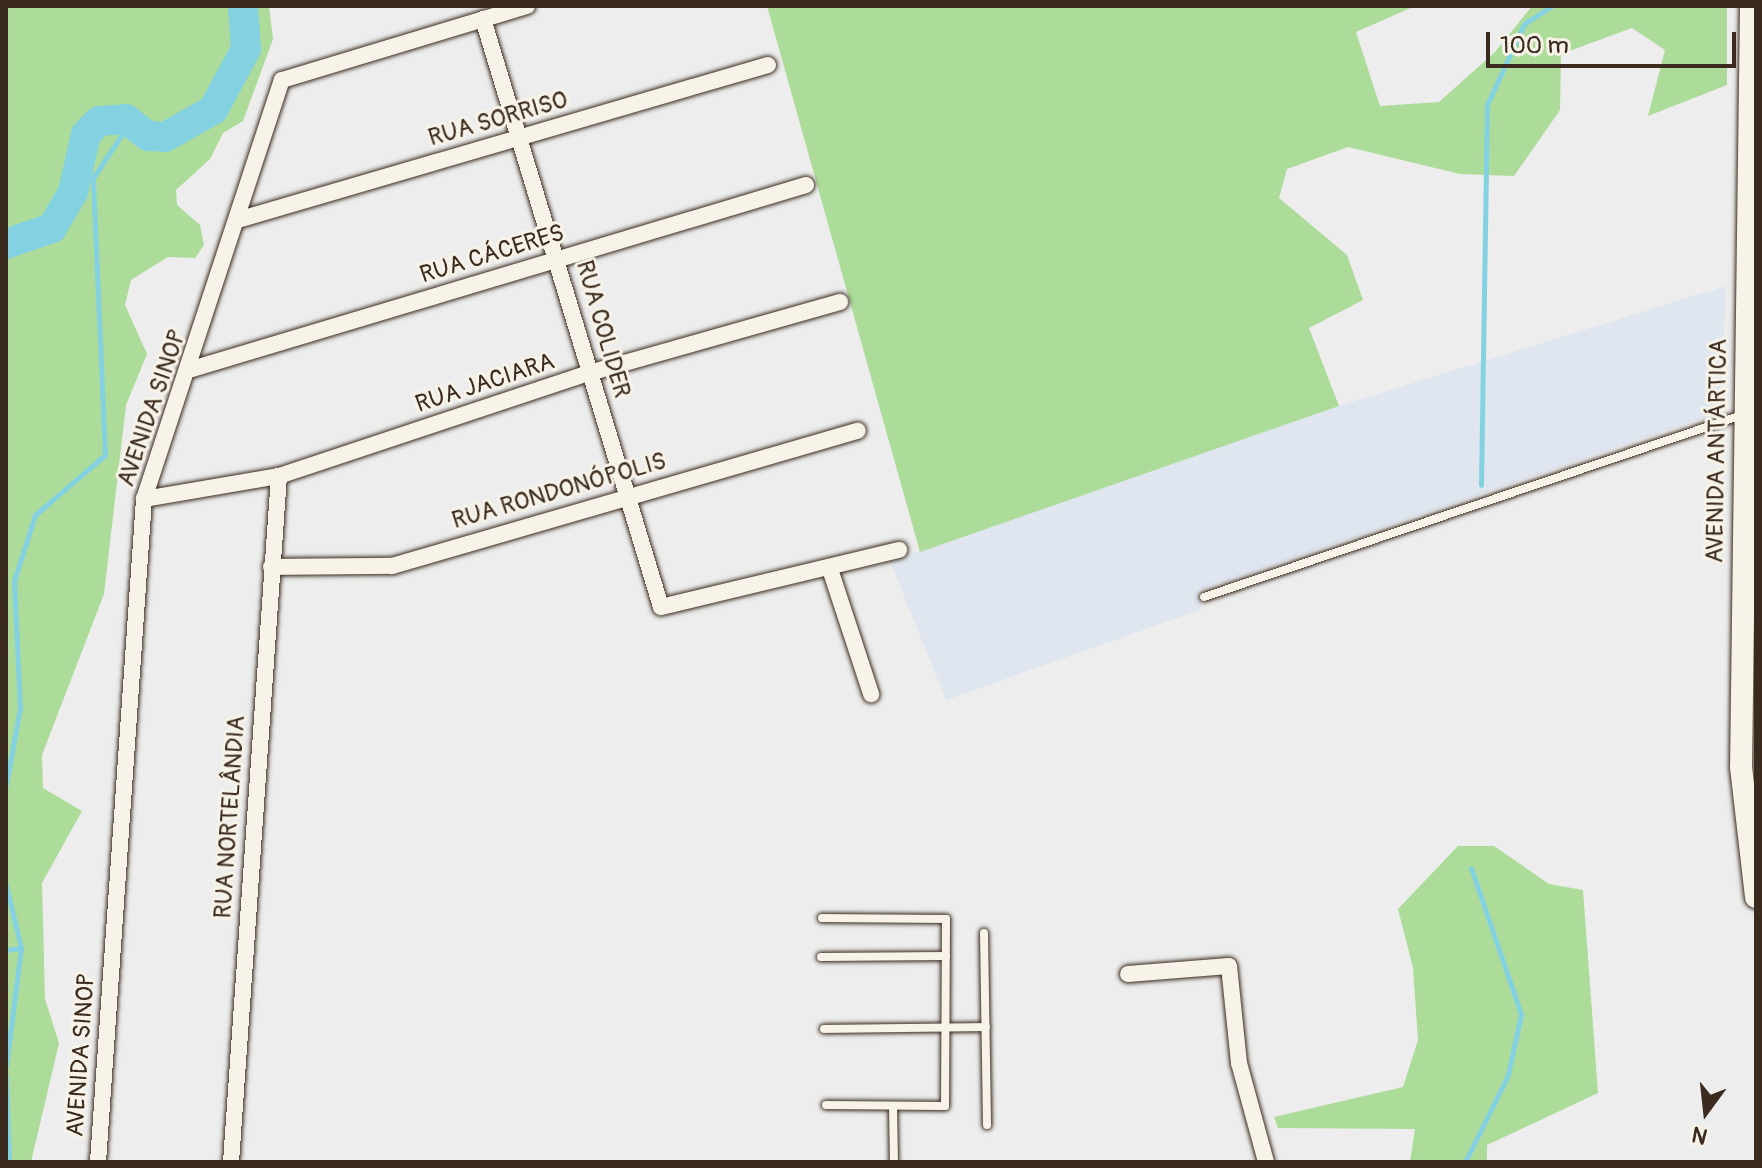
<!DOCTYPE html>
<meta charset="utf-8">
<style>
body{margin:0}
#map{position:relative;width:1762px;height:1168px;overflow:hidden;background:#ecedec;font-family:Pangolin,sans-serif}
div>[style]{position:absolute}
.built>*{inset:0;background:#dfe6f0}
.green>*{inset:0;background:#addb9a}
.stream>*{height:5px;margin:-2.5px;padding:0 2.5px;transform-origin:2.5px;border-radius:2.5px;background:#84d1e2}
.river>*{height:30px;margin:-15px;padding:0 15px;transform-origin:15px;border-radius:15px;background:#84d1e2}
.roads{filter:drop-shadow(0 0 2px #3b2a1e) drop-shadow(0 0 2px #3b2a1e)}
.lane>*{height:8px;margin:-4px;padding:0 4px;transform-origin:4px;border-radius:4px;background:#f7f3e8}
.street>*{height:16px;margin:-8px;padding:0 8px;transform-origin:8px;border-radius:8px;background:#f7f3e8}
.secondary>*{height:22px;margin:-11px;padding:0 11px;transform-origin:11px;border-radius:11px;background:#f7f3e8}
span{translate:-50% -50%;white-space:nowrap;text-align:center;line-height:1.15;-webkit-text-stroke:6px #f7f3e8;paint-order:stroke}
.street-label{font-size:24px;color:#3b2a1e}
.frame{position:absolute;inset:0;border:8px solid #3b2a1e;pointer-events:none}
.north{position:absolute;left:1666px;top:1072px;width:80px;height:80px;-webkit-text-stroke:6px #f7f3e8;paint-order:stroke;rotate:195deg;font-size:22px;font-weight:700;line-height:32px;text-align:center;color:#3b2a1e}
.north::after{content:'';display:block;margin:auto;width:28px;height:36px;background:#3b2a1e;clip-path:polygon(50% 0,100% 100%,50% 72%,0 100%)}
.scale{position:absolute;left:1486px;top:32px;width:250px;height:36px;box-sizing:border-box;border:4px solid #3b2a1e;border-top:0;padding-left:10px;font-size:24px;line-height:28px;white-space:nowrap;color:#3b2a1e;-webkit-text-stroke:6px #f7f3e8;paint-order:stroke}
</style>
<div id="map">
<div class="built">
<div style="clip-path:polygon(1726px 286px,1720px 412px,1198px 591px,1202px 609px,946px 700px,890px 561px,1339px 406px)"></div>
</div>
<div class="green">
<div style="clip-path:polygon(6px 6px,269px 6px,273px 39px,243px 121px,223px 133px,210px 159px,176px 190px,177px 205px,200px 225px,204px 245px,195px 258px,168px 257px,131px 280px,125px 305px,147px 354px,126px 405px,104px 594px,42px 755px,43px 788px,82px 811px,42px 883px,45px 999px,59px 1043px,31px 1162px,6px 1162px)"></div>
<div style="clip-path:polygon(767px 6px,1415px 6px,1356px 32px,1380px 106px,1439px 102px,1495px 52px,1532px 6px,1727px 6px,1727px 85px,1648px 116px,1665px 50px,1632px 28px,1561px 54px,1560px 110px,1514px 176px,1460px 174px,1348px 147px,1287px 169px,1279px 198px,1347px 255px,1363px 300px,1309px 328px,1339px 406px,920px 552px)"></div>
<div style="clip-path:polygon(1458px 846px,1494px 846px,1549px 884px,1583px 890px,1598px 1093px,1487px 1145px,1487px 1162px,1410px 1162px,1415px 1129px,1278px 1128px,1274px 1117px,1403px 1087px,1418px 1040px,1413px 968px,1398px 909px)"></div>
</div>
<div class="stream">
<div style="left:1481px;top:485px;width:380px;rotate:-89.1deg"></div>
<div style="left:1487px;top:105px;width:89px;rotate:-65.4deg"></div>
<div style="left:1524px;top:24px;width:33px;rotate:-33deg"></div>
<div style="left:6px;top:785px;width:78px;rotate:-79.7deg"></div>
<div style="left:20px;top:708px;width:127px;rotate:-92.7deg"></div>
<div style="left:14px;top:581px;width:69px;rotate:-72.3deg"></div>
<div style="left:35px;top:515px;width:92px;rotate:-40.6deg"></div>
<div style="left:105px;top:455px;width:277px;rotate:-92.5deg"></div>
<div style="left:93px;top:178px;width:67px;rotate:-56.5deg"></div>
<div style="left:6px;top:885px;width:65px;rotate:76.6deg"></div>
<div style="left:21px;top:948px;width:120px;rotate:97.2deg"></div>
<div style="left:6px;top:950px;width:15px;rotate:-8deg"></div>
<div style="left:6px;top:1077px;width:85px;rotate:88deg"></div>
<div style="left:1465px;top:1162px;width:97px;rotate:-63.7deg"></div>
<div style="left:1508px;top:1075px;width:62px;rotate:-78deg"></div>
<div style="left:1521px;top:1014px;width:154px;rotate:-108.9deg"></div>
</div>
<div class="river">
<div style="left:6px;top:244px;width:49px;rotate:-19.2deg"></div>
<div style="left:52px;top:228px;width:42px;rotate:-59.7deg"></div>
<div style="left:73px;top:192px;width:59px;rotate:-77.4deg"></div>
<div style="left:86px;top:134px;width:18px;rotate:-45deg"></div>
<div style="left:99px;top:121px;width:27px;rotate:-4deg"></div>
<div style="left:126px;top:119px;width:28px;rotate:38deg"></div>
<div style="left:148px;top:136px;width:17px;rotate:3deg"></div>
<div style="left:165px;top:137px;width:55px;rotate:-29.4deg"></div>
<div style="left:213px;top:110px;width:69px;rotate:-61.6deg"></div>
<div style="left:246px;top:49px;width:43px;rotate:-94deg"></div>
</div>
<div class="roads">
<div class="lane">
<div style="left:1204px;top:597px;width:568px;rotate:-18.69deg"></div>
<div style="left:822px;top:918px;width:124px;rotate:0.5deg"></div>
<div style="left:946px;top:919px;width:187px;rotate:90.3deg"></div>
<div style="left:945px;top:1106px;width:119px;rotate:-179.5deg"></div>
<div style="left:984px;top:933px;width:192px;rotate:89.1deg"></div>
<div style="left:821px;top:957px;width:125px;rotate:-0.5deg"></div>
<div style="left:824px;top:1029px;width:162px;rotate:-0.7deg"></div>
<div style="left:893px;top:1106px;width:56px;rotate:89deg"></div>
</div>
<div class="street">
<div style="left:483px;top:19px;width:614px;rotate:73.16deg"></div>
<div style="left:661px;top:607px;width:245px;rotate:-13.5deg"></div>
<div style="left:241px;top:219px;width:549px;rotate:-16.29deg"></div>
<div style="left:192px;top:369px;width:641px;rotate:-16.68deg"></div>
<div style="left:144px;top:499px;width:137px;rotate:-9.7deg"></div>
<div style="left:279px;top:476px;width:327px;rotate:-18.4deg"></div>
<div style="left:589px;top:373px;width:261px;rotate:-15.8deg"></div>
<div style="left:271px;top:567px;width:121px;rotate:-0.5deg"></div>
<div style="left:392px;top:566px;width:485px;rotate:-16.2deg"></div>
<div style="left:830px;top:569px;width:132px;rotate:71.8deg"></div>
<div style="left:1128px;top:974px;width:101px;rotate:-4.5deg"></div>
<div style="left:1229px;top:966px;width:98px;rotate:84.1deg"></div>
<div style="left:1239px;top:1063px;width:103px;rotate:74.7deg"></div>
<div style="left:98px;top:1162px;width:665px;rotate:-86.03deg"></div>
<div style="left:144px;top:499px;width:441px;rotate:-71.8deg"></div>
<div style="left:282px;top:80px;width:256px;rotate:-16.8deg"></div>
<div style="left:231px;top:1162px;width:688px;rotate:-86deg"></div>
</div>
<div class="secondary">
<div style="left:1751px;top:6px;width:761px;rotate:90.75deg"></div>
<div style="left:1741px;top:767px;width:131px;rotate:83.4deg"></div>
</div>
</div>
<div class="street-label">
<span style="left:498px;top:119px;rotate:-16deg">RUA SORRISO</span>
<span style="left:492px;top:254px;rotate:-17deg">RUA CÁCERES</span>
<span style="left:603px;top:329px;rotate:74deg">RUA COLIDER</span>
<span style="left:485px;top:383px;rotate:-18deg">RUA JACIARA</span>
<span style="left:152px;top:408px;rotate:-71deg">AVENIDA SINOP</span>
<span style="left:1717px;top:451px;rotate:-89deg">AVENIDA ANTÁRTICA</span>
<span style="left:559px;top:491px;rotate:-16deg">RUA RONDONÓPOLIS</span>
<span style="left:230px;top:817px;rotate:-86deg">RUA NORTELÂNDIA</span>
<span style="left:81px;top:1055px;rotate:-86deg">AVENIDA SINOP</span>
</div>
<div class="frame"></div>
<div class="north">N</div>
<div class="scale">100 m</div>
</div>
